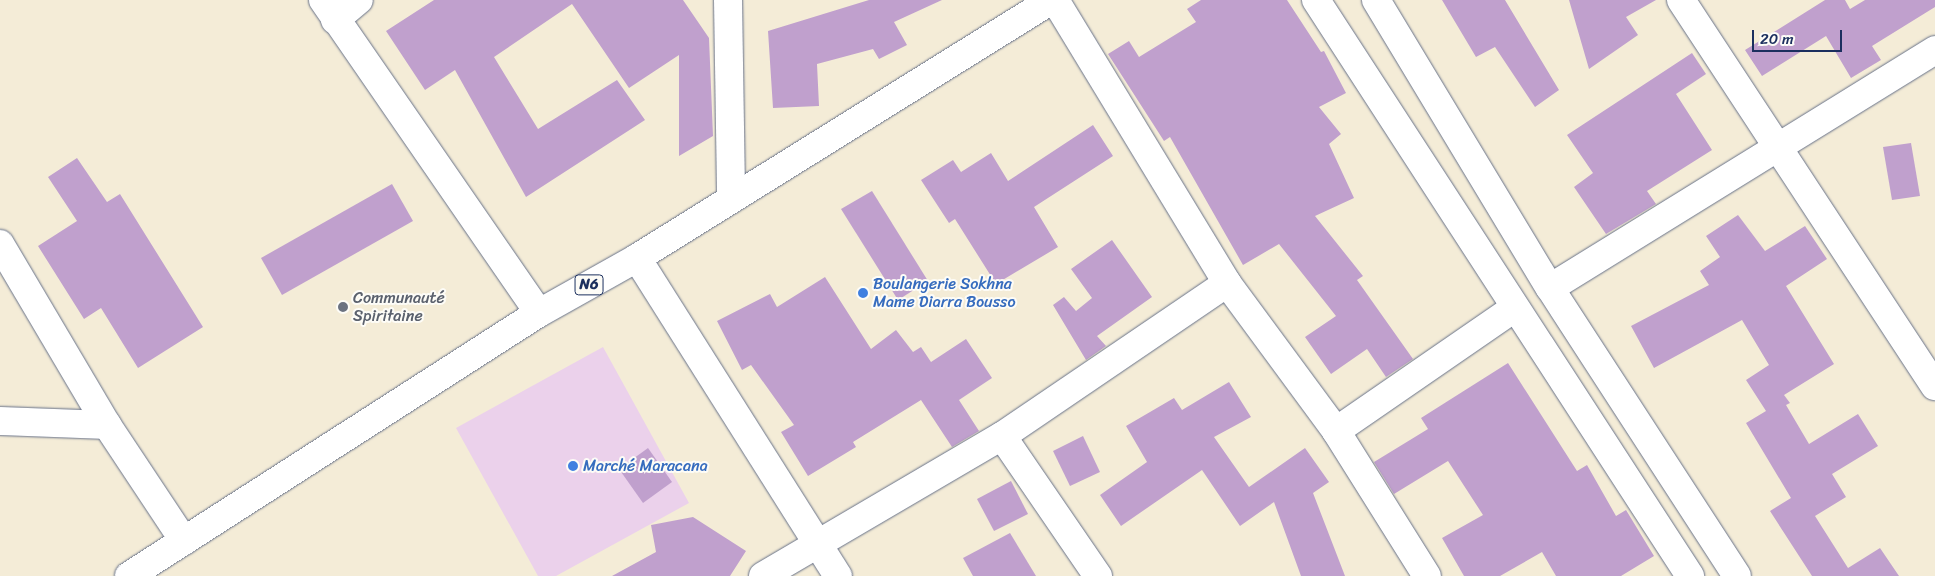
<!DOCTYPE html>
<meta charset="utf-8">
<style>
body{margin:0}
#map{position:relative;width:1935px;height:576px;overflow:hidden;background:#f4ecd7;font-family:Sriracha,sans-serif}
div>[style]{position:absolute}
.built>*{inset:0;background:#ebd1eb}
.building>*{inset:0;background:#c0a0cd}
.roads{filter:drop-shadow(0 0 1px #677188) drop-shadow(0 0 1px #677188)}
.minor>*{height:28px;margin:-14px;padding:0 14px;transform-origin:14px;border-radius:14px;background:#fff}
.primary>*{height:28px;margin:-14px;padding:0 14px;transform-origin:14px;border-radius:14px;background:#fff}
.dots>*{width:14px;height:14px;translate:-50% -50%;box-sizing:border-box;border:2px solid #fdfcf7;border-radius:50%}
span{translate:-50% -50%;white-space:nowrap;text-align:center;line-height:1.15;-webkit-text-stroke:4px #fdfcf7;paint-order:stroke}
.shield-label span{padding:1px 4px;background:#fdfcf7;border:1px solid;border-radius:4px;-webkit-text-stroke-width:0}
.shield-label{font-size:15px;color:#1b2f5e;font-weight:700}
.shop-label{font-size:16px;color:#366cbe}
.left{translate:0 -50%;text-align:left}
.worship-label{font-size:16px;color:#5b616d}
.scale{position:absolute;left:1752px;top:30px;width:90px;height:22px;box-sizing:border-box;border:2px solid #1b2f5e;border-top:0;padding-left:6px;font-size:15px;line-height:18px;white-space:nowrap;color:#1b2f5e;-webkit-text-stroke:4px #fdfcf7;paint-order:stroke}
</style>
<div id="map">
<div class="built">
<div style="clip-path:polygon(603px 347px,689px 503px,556px 576px,538px 576px,456px 428px)"></div>
</div>
<div class="building">
<div style="clip-path:polygon(434px 0,683px 0,709px 38px,713px 136px,679px 156px,679px 55px,629px 88px,572px 4px,494px 57px,538px 129px,617px 80px,645px 120px,526px 197px,455px 70px,425px 90px,386px 31px)"></div>
<div style="clip-path:polygon(869px 0,942px 0,894px 22px,907px 45px,879px 59px,873px 49px,817px 64px,819px 106px,773px 108px,768px 31px)"></div>
<div style="clip-path:polygon(1201px 0,1287px 0,1321px 52px,1324px 51px,1346px 93px,1319px 107px,1341px 134px,1329px 144px,1354px 198px,1315px 216px,1363px 276px,1357px 280px,1413px 359px,1386px 377px,1367px 349px,1331px 374px,1305px 337px,1336px 316px,1279px 244px,1243px 265px,1170px 137px,1164px 141px,1108px 54px,1129px 41px,1139px 57px,1196px 22px,1187px 9px)"></div>
<div style="clip-path:polygon(1442px 0,1505px 0,1559px 90px,1535px 107px,1495px 47px,1476px 57px)"></div>
<div style="clip-path:polygon(1569px 0,1656px 0,1626px 17px,1638px 35px,1589px 69px)"></div>
<div style="clip-path:polygon(1825px 0,1845px 0,1850px 9px,1865px 0,1935px 0,1935px 7px,1872px 46px,1881px 60px,1851px 78px,1826px 36px,1762px 76px,1745px 50px)"></div>
<div style="clip-path:polygon(1692px 53px,1706px 74px,1676px 94px,1712px 150px,1647px 191px,1656px 204px,1606px 234px,1574px 187px,1593px 173px,1567px 135px)"></div>
<div style="clip-path:polygon(1093px 125px,1113px 156px,1034px 207px,1058px 247px,996px 284px,955px 219px,949px 223px,921px 180px,953px 160px,961px 172px,991px 153px,1008px 181px)"></div>
<div style="clip-path:polygon(1911px 143px,1920px 196px,1892px 200px,1883px 147px)"></div>
<div style="clip-path:polygon(77px 158px,107px 202px,120px 194px,203px 327px,138px 368px,101px 308px,84px 319px,38px 246px,77px 221px,48px 177px)"></div>
<div style="clip-path:polygon(392px 184px,413px 221px,282px 295px,261px 258px)"></div>
<div style="clip-path:polygon(872px 191px,928px 281px,898px 300px,841px 209px)"></div>
<div style="clip-path:polygon(1738px 215px,1765px 251px,1805px 226px,1827px 259px,1786px 286px,1834px 364px,1784px 395px,1790px 403px,1786px 405px,1809px 444px,1858px 414px,1878px 446px,1832px 474px,1846px 497px,1815px 516px,1848px 568px,1880px 548px,1899px 576px,1812px 576px,1770px 511px,1791px 498px,1746px 423px,1766px 411px,1746px 380px,1769px 365px,1742px 320px,1654px 368px,1631px 326px,1709px 285px,1700px 271px,1720px 257px,1706px 236px)"></div>
<div style="clip-path:polygon(1112px 240px,1152px 297px,1097px 336px,1106px 346px,1086px 360px,1053px 305px,1064px 297px,1076px 311px,1092px 298px,1071px 269px)"></div>
<div style="clip-path:polygon(825px 277px,871px 349px,896px 330px,913px 352px,921px 347px,931px 362px,966px 339px,992px 378px,959px 400px,979px 431px,952px 447px,921px 400px,853px 442px,856px 447px,808px 476px,781px 432px,794px 425px,751px 365px,742px 370px,717px 321px,770px 294px,777px 307px)"></div>
<div style="clip-path:polygon(1508px 363px,1577px 471px,1587px 465px,1616px 516px,1626px 510px,1654px 556px,1621px 576px,1556px 576px,1542px 552px,1500px 576px,1464px 576px,1442px 538px,1483px 515px,1448px 461px,1394px 494px,1374px 462px,1428px 429px,1421px 418px)"></div>
<div style="clip-path:polygon(1229px 382px,1251px 417px,1214px 437px,1249px 487px,1305px 448px,1329px 482px,1313px 493px,1345px 576px,1301px 576px,1274px 502px,1240px 526px,1202px 470px,1121px 526px,1100px 495px,1147px 462px,1126px 426px,1174px 398px,1182px 410px)"></div>
<div style="clip-path:polygon(1083px 436px,1100px 472px,1070px 486px,1053px 451px)"></div>
<div style="clip-path:polygon(648px 448px,672px 482px,643px 503px,619px 469px)"></div>
<div style="clip-path:polygon(1011px 481px,1028px 514px,994px 531px,977px 499px)"></div>
<div style="clip-path:polygon(693px 517px,746px 551px,730px 576px,612px 576px,656px 552px,651px 525px)"></div>
<div style="clip-path:polygon(1010px 533px,1036px 576px,973px 576px,963px 558px)"></div>
</div>
<div class="roads">
<div class="minor">
<div style="left:323px;top:0;width:380px;rotate:55.4deg"></div>
<div style="left:728px;top:0;width:199px;rotate:89.1deg"></div>
<div style="left:1055px;top:0;width:331px;rotate:58.7deg"></div>
<div style="left:1227px;top:283px;width:184px;rotate:53.6deg"></div>
<div style="left:1336px;top:431px;width:171px;rotate:57.9deg"></div>
<div style="left:1316px;top:0;width:687px;rotate:57deg"></div>
<div style="left:1376px;top:0;width:336px;rotate:58.9deg"></div>
<div style="left:1550px;top:288px;width:343px;rotate:57deg"></div>
<div style="left:1681px;top:0;width:462px;rotate:56.7deg"></div>
<div style="left:335px;top:20px;width:31px;rotate:-40deg"></div>
<div style="left:0;top:244px;width:210px;rotate:59.4deg"></div>
<div style="left:107px;top:425px;width:139px;rotate:56.4deg"></div>
<div style="left:637px;top:258px;width:376px;rotate:57.7deg"></div>
<div style="left:1550px;top:288px;width:453px;rotate:-31.7deg"></div>
<div style="left:0;top:421px;width:107px;rotate:2.1deg"></div>
<div style="left:1336px;top:431px;width:215px;rotate:-34.6deg"></div>
<div style="left:1002px;top:436px;width:170px;rotate:55.6deg"></div>
<div style="left:763px;top:576px;width:277px;rotate:-30.4deg"></div>
<div style="left:1002px;top:436px;width:272px;rotate:-34.2deg"></div>
</div>
<div class="primary">
<div style="left:129px;top:576px;width:487px;rotate:-32.7deg"></div>
<div style="left:539px;top:313px;width:112px;rotate:-29.3deg"></div>
<div style="left:637px;top:258px;width:489px;rotate:-31.9deg"></div>
</div>
</div>
<div class="dots">
<div style="left:863px;top:293px;background:#3f7fe0"></div>
<div style="left:343px;top:307px;background:#6b7280"></div>
<div style="left:573px;top:466px;background:#3f7fe0"></div>
</div>
<div class="shield-label">
<span style="left:589px;top:285px">N6</span>
</div>
<div class="shop-label">
<span class="left" style="left:873px;top:293px">Boulangerie Sokhna<br>Mame Diarra Bousso</span>
<span class="left" style="left:583px;top:466px">Marché Maracana</span>
</div>
<div class="worship-label">
<span class="left" style="left:353px;top:307px">Communauté<br>Spiritaine</span>
</div>
<div class="scale">20 m</div>
</div>
